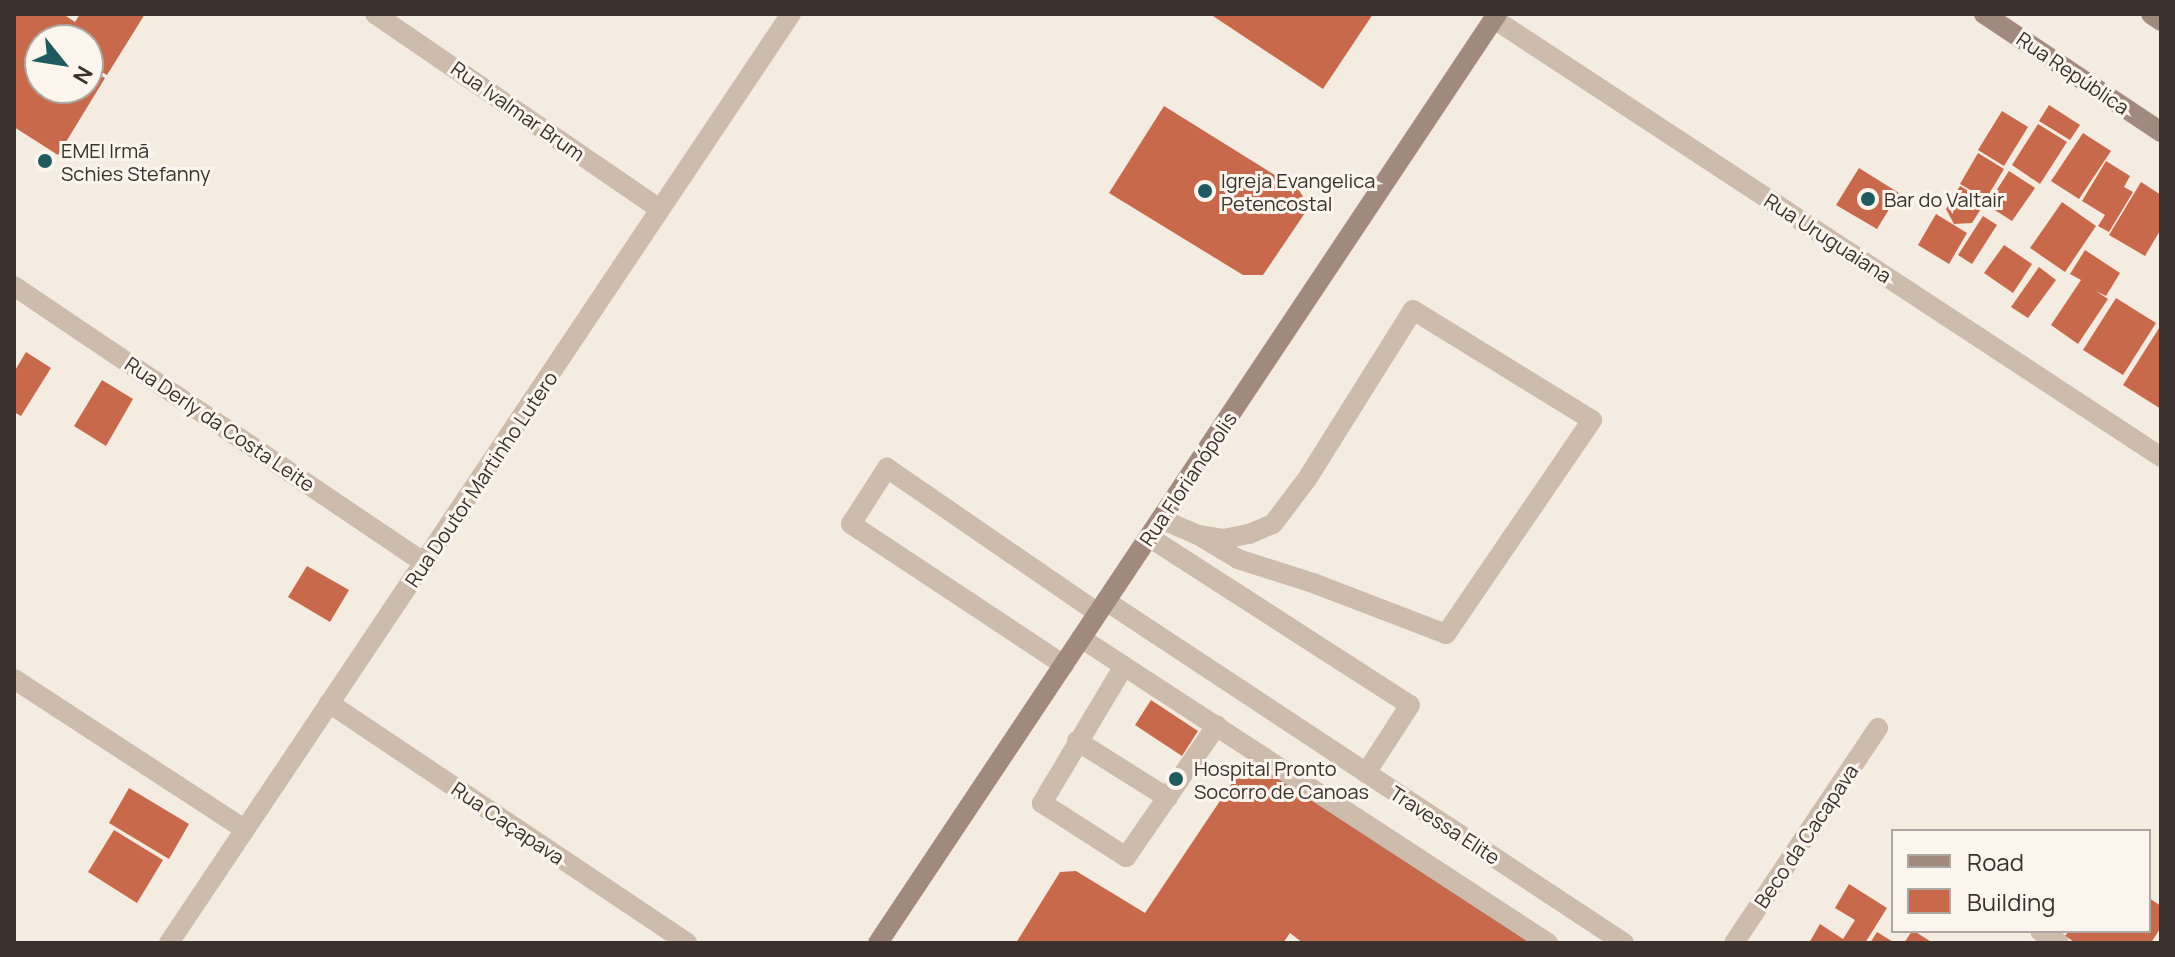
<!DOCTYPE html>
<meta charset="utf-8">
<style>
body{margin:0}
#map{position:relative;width:2175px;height:957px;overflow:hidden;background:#f4ebe1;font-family:Manrope,sans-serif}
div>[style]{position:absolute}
.building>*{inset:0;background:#c8694b}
.service>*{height:20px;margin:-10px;padding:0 10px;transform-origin:10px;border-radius:10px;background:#cdbbac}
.minor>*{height:20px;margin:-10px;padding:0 10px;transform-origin:10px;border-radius:10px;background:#cdbbac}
.secondary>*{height:20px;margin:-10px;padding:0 10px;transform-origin:10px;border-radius:10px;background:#a18a7d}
.dots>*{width:22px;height:22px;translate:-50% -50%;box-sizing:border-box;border:4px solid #fbf5ee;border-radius:50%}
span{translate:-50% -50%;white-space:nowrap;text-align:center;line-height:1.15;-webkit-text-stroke:6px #fbf5ee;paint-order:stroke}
.street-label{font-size:20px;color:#3b302b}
.poi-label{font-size:20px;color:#3b302b}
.left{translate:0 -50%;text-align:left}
.frame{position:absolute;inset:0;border:16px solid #3b302b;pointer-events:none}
.legend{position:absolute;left:1891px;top:829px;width:260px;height:104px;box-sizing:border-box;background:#fbf5ee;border:2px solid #aea6a0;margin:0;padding:10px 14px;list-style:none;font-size:24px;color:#3b302b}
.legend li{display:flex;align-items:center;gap:16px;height:40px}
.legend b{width:40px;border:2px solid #aea6a0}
.north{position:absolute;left:24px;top:24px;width:80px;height:80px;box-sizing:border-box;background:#fbf5ee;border:2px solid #aea6a0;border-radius:50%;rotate:120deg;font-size:22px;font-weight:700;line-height:32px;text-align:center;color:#3b302b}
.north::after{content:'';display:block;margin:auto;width:28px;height:36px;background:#1f5a5e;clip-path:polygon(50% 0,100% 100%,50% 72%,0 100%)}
</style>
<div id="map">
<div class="building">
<div style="clip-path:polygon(14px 14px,63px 14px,75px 22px,80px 14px,145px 14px,107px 75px,88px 64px,88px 40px,40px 40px,40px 88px,88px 88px,88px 68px,105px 78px,58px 155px,14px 127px)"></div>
<div style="clip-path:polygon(1210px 14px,1373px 14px,1323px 89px)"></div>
<div style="clip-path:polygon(2049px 105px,2080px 125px,2070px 140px,2039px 121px)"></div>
<div style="clip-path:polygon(1164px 106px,1299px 190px,1309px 207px,1263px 275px,1243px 275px,1109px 193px)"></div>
<div style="clip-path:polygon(2002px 111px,2028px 127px,2004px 166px,1978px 150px)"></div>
<div style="clip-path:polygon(2038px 124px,2067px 142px,2040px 184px,2012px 165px)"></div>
<div style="clip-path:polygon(2083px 133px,2111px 151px,2079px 199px,2051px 181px)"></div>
<div style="clip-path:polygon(1978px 153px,2004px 169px,1986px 199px,1960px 184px)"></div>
<div style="clip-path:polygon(2106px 161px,2130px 176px,2124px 187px,2133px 192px,2109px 232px,2098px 226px,2105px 215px,2082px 201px)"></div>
<div style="clip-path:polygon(1859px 168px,1899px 193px,1877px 229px,1836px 205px)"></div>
<div style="clip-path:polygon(2009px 171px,2035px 188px,2012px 221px,1987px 205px)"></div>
<div style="clip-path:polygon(2141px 182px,2161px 195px,2161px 229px,2145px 256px,2109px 235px)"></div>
<div style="clip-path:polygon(1960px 186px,1986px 201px,1972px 223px,1954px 224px,1946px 209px)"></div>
<div style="clip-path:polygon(2062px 202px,2096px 226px,2065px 272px,2030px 248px)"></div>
<div style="clip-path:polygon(1936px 214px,1967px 233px,1949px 264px,1918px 245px)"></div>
<div style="clip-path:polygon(1983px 216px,1997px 225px,1972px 264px,1958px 255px)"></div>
<div style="clip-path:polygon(2004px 245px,2032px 264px,2013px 293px,1984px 273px)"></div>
<div style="clip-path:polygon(2085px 250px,2120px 273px,2106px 296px,2096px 291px,2108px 299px,2078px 344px,2051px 325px,2081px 280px,2070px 274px)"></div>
<div style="clip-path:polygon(2039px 267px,2056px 280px,2028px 318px,2011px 307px)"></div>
<div style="clip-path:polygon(2116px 298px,2156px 323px,2123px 375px,2083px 350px)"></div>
<div style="clip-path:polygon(2161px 325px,2161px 409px,2123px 385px)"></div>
<div style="clip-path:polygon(26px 352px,51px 368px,21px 416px,14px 412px,14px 372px)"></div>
<div style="clip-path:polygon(102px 380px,133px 399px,106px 446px,74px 426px)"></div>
<div style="clip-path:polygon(307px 566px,349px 590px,330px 622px,288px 597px)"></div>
<div style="clip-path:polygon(1151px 700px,1198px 731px,1182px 756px,1135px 725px)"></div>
<div style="clip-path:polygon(1248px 759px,1537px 943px,1303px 943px,1290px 933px,1283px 943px,1016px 943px,1060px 872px,1076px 871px,1145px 913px)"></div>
<div style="clip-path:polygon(129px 788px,189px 824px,169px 859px,109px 823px)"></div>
<div style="clip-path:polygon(114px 830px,163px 860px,137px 903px,88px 872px)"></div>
<div style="clip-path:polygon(1849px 884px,1887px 908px,1865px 943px,1809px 943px,1820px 924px,1843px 939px,1855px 920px,1835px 908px)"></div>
<div style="clip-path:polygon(2149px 898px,2161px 906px,2161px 927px,2151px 943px,2076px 943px,2065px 936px,2069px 931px,2149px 931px)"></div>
<div style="clip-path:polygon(1912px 931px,1914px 931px,1933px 943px,1904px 943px)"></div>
<div style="clip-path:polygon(1877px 932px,1895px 943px,1870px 943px)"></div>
</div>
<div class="service">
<div style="left:1161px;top:519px;width:40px;rotate:23.4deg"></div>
<div style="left:1198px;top:535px;width:25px;rotate:9deg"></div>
<div style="left:1223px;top:539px;width:26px;rotate:-11deg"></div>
<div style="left:1249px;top:534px;width:26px;rotate:-23deg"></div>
<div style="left:1273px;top:524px;width:56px;rotate:-52.9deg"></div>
<div style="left:1307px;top:479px;width:199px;rotate:-57.9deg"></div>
<div style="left:1413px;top:310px;width:210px;rotate:31.6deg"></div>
<div style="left:1592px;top:420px;width:259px;rotate:124.3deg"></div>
<div style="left:1446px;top:634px;width:142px;rotate:-159deg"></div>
<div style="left:1313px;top:583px;width:79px;rotate:-162.3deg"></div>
<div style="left:1238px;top:559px;width:47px;rotate:-149deg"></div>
<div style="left:1149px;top:537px;width:310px;rotate:32.8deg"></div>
<div style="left:1410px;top:705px;width:81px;rotate:122.9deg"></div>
<div style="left:1081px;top:638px;width:558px;rotate:33.15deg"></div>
<div style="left:1064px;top:665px;width:255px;rotate:-146.5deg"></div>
<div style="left:851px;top:524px;width:67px;rotate:-57.3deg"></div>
<div style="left:887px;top:468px;width:256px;rotate:34.5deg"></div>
<div style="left:1124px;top:666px;width:160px;rotate:120.9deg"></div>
<div style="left:1042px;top:803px;width:100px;rotate:32.7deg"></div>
<div style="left:1126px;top:857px;width:160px;rotate:-55.4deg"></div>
<div style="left:1077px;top:741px;width:107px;rotate:32.1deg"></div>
</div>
<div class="minor">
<div style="left:375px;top:14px;width:345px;rotate:34.4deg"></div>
<div style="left:1494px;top:19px;width:798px;rotate:33.29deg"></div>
<div style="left:14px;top:286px;width:496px;rotate:34deg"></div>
<div style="left:1106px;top:601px;width:621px;rotate:33.43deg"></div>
<div style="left:14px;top:679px;width:275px;rotate:33.1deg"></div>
<div style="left:329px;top:703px;width:431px;rotate:33.8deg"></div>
<div style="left:2040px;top:931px;width:22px;rotate:32deg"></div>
<div style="left:169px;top:943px;width:1118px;rotate:-56.2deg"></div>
<div style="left:1734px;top:943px;width:259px;rotate:-56.2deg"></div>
</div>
<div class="secondary">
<div style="left:1984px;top:14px;width:213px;rotate:33.7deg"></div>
<div style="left:2151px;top:14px;width:12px;rotate:35deg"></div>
<div style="left:878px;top:943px;width:1116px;rotate:-56.32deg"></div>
</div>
<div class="dots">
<div style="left:45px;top:161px;background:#1f5a5e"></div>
<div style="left:1205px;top:191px;background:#1f5a5e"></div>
<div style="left:1868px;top:199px;background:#1f5a5e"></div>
<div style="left:1176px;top:779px;background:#1f5a5e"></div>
</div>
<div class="street-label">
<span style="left:2073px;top:73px;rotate:34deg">Rua República</span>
<span style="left:518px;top:111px;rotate:35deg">Rua Ivalmar Brum</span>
<span style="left:1828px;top:238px;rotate:33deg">Rua Uruguaiana</span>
<span style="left:220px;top:424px;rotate:34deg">Rua Derly da Costa Leite</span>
<span style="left:481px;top:479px;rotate:-56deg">Rua Doutor Martinho Lutero</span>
<span style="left:1188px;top:479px;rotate:-56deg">Rua Florianópolis</span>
<span style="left:508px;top:823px;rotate:34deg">Rua Caçapava</span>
<span style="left:1445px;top:825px;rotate:33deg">Travessa Elite</span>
<span style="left:1806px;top:836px;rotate:-56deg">Beco da Cacapava</span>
</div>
<div class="poi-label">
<span class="left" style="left:61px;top:162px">EMEI Irmã<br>Schies Stefanny</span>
<span class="left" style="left:1221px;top:192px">Igreja Evangelica<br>Petencostal</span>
<span class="left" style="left:1884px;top:199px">Bar do Valtair</span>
<span class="left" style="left:1194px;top:780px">Hospital Pronto<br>Socorro de Canoas</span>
</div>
<div class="frame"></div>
<ul class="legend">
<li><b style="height:10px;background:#a18a7d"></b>Road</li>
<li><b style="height:22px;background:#c8694b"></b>Building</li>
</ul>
<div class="north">N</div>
</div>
